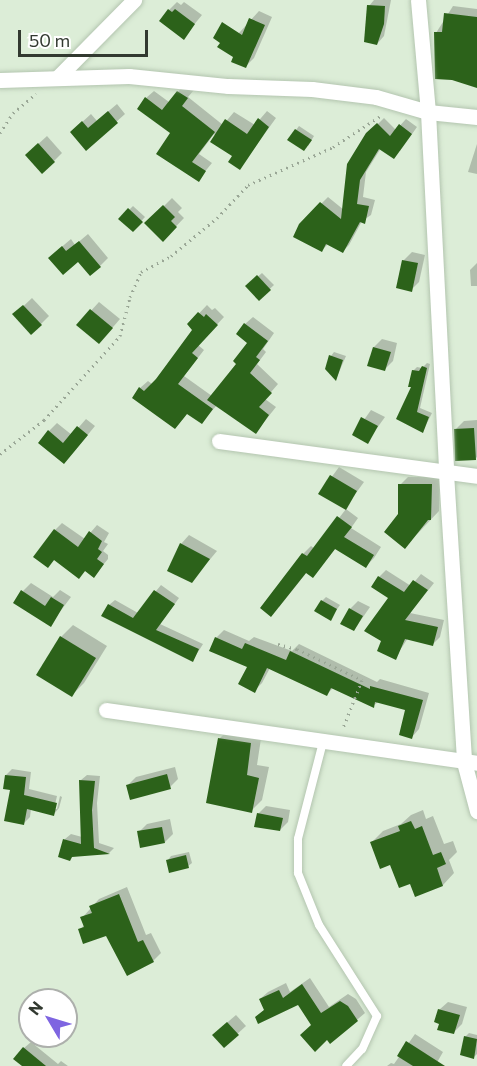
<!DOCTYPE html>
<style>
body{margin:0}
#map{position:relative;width:477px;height:1066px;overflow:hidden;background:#dcedd7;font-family:Commissioner,sans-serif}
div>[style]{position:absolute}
.shadow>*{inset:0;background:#0003}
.building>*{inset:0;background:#2c621a}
.path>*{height:3px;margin-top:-1.5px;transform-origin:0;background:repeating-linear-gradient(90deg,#9aa796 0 1.5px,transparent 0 6px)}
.roads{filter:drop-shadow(0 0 2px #b3c5af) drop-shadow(0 0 2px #b3c5af)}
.lane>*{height:8px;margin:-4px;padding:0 4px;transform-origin:4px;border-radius:4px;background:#fff}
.street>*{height:15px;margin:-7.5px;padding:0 7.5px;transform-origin:7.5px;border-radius:7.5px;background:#fff}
span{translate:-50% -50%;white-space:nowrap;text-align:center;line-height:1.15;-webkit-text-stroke:6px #fff;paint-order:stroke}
.north{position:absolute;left:18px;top:988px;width:60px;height:60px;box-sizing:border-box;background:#fff;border:2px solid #adb0ac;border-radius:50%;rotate:308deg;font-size:16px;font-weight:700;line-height:24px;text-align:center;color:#323930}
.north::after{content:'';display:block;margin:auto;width:21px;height:27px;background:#7e65e1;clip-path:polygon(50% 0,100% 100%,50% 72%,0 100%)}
.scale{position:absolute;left:18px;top:30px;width:130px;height:27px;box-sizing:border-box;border:3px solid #323930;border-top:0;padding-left:8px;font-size:18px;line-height:21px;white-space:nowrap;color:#323930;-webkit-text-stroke:4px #fff;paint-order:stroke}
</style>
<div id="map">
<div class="shadow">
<div style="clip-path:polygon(374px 0,391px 0,384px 36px,377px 44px,369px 6px)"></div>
<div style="clip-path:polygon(177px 2px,181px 5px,184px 2px,202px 15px,183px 38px,169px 10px)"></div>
<div style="clip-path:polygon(453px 6px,477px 9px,477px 87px,436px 33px)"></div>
<div style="clip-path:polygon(259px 11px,272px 17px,254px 58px,246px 66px,233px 61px,239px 33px)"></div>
<div style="clip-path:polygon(185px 84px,194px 90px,188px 97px,223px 125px,234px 112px,255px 125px,267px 111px,276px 118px,240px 168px,234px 156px,214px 134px,199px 154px,212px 163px,198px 180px,172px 133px,146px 98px,154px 91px,169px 102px)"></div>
<div style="clip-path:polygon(117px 104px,125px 114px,86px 149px,80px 124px,91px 114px,97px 121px)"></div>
<div style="clip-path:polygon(384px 118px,396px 130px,406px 119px,417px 127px,400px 151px,381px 148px,366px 172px,363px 197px,375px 200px,371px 215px,362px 221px,349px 245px,343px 251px,329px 243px,322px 250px,300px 225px,328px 197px,344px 210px,368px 134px)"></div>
<div style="clip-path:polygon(299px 126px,314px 136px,308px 146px,296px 130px)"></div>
<div style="clip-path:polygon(47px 136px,62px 153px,54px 161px,35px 147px)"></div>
<div style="clip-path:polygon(477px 144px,477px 174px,468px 172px)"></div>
<div style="clip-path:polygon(172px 198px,182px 208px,178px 212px,184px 218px,163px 240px,147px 223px)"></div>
<div style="clip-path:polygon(133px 206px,145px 217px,133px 230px,120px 219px)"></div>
<div style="clip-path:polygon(88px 234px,108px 258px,100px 266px,58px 250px,71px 239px,75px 245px)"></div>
<div style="clip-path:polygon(412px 252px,425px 255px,419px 282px,411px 290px,403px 261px)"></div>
<div style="clip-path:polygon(477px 263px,477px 286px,471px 286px,470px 270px)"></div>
<div style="clip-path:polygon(262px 273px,274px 285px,259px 299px,247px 286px)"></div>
<div style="clip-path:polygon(32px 298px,49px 316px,32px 333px,15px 314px)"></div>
<div style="clip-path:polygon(99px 302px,120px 319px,107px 334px,78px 325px)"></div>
<div style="clip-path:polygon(207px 305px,212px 310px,215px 308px,224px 317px,198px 345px,204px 350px,184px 376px,212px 396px,238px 364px,250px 343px,245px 324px,253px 317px,274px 333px,263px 349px,266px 352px,257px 364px,278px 384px,265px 399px,276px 407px,256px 432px,217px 405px,202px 422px,188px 412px,182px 420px,140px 388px,148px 381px,152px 384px,194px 330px,189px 324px)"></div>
<div style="clip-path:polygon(382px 339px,397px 343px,393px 361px,385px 369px,369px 365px,374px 347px)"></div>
<div style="clip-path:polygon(334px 352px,346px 356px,336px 379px,331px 356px)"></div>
<div style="clip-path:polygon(427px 363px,430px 364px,420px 408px,432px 413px,423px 431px,398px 418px,413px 386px,413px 371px,417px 367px,422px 368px)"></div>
<div style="clip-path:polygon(371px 410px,385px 417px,367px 442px,354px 434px)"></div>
<div style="clip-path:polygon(86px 419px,95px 426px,72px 454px,49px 431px,57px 423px,72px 435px)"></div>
<div style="clip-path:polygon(477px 420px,477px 457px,475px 459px,456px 429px,464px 421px)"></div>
<div style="clip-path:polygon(339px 467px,364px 482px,345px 508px,320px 493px)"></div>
<div style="clip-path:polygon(408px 477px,440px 477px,439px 511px,405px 547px,400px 515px,400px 485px)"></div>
<div style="clip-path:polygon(346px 509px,358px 518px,351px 528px,381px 547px,374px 558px,366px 566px,336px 548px,313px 576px,307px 572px,279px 607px,262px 608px,303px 554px,311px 546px,315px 549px)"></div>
<div style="clip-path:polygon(62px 523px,85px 539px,97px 525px,109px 533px,104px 542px,108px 544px,103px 551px,108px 555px,108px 559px,94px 576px,86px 570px,79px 577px,55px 559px,48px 566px,55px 530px)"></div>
<div style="clip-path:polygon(189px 535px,217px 551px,192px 581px,181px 544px)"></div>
<div style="clip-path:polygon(386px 570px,411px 586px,421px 574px,434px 583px,410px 613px,444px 620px,440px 637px,433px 644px,408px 638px,395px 658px,390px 598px,379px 577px)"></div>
<div style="clip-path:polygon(31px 583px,53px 597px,60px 590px,71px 597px,50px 625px,23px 591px)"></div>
<div style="clip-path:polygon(161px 585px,179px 598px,160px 624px,203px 644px,193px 660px,109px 605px,115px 600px,138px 613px)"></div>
<div style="clip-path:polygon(326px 597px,340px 605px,330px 619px,322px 601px)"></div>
<div style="clip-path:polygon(358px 601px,370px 607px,354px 630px,350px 609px)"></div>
<div style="clip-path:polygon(73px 625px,107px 646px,84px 683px,72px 695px,61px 637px)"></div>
<div style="clip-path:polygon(224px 630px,249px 641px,254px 637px,292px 651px,299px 644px,377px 682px,380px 679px,429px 693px,419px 729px,412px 737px,407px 709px,378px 702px,373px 706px,333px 688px,327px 694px,270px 668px,262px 683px,254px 691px,249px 667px,216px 638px)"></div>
<div style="clip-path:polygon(230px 728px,262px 732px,257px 765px,269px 767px,262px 800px,251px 811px,219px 739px)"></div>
<div style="clip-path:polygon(175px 767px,178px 779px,170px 787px,128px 785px,136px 777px)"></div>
<div style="clip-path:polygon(12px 769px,31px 772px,29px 789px,57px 796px,54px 809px,57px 809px,60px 796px,62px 797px,59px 808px,54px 814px,31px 809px,30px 817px,24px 823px,6px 775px)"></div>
<div style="clip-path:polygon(87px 775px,100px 776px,97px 803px,99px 843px,114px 848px,109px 853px,74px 855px,70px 859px,60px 856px,65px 839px,71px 834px,82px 837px,81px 780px)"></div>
<div style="clip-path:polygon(266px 806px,290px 810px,288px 822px,280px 830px,258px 814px)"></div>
<div style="clip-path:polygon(423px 810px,426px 819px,433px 816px,444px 844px,453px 841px,457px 852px,449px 860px,454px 873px,443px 885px,416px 895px,411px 882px,372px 842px,383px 831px,401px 824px,411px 815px)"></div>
<div style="clip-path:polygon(170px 819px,173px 834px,165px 842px,139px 832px,147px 824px)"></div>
<div style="clip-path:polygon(189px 852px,192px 863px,188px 866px,168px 860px,171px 856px)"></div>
<div style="clip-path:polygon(127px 887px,146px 935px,151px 933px,161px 953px,153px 961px,107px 935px,80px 930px,84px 925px,82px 918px,99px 899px)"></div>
<div style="clip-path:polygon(310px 978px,329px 1007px,348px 994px,356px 999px,365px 1013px,331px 1042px,313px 1024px,298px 1003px,256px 1017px,265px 1009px,260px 999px,268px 992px,286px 983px,290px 992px)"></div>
<div style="clip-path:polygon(448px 1002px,467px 1007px,462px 1024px,454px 1032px,439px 1010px)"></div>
<div style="clip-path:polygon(66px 1006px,73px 1011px,66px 1021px)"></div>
<div style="clip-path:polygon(236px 1015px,246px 1026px,224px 1046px,222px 1027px)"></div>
<div style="clip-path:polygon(469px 1033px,477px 1035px,477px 1054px,474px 1057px,465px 1037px)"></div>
<div style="clip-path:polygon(415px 1034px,443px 1052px,435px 1066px,387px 1066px,391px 1063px,394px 1064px)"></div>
<div style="clip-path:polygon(31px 1042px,58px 1064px,61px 1061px,68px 1066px,24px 1066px,24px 1048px)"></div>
</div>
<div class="building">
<div style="clip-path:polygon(367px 5px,385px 6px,384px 24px,377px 45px,364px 42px)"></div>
<div style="clip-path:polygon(168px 9px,172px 12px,175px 9px,195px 24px,184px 40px,159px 21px)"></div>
<div style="clip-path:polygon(444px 13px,477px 17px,477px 88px,452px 80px,435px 79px,434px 32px,442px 32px)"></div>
<div style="clip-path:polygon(249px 18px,265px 25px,246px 68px,231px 62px,233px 57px,217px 47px,220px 43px,213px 38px,222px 22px,242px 35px)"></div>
<div style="clip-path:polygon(177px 91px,188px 98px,182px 106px,215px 132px,192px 162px,206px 171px,199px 182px,156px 154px,170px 133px,137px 109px,145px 97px,162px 110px)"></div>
<div style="clip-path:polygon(108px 111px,118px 123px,86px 151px,70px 132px,82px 121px,88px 128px)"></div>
<div style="clip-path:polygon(258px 118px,269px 127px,240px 170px,228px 162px,232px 156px,210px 142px,225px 119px,247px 134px)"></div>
<div style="clip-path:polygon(377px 123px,390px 136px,399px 124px,412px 134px,394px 159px,379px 149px,360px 180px,357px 204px,369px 206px,365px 224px,360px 222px,343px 253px,326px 244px,322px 252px,293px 237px,299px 224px,320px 202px,341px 219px,347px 164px,366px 133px)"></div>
<div style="clip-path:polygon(295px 129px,312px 140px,304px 151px,287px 140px)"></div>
<div style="clip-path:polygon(38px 143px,55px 162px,42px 174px,25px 155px)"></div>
<div style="clip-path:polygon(163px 205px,175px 217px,171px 221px,177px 227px,163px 242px,144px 223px)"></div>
<div style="clip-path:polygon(128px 208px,143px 222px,133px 232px,118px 219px)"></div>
<div style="clip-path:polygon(79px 241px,101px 267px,90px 276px,78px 262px,63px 275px,48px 258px,62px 246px,66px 251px)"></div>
<div style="clip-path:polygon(402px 260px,418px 263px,412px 292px,396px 288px)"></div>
<div style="clip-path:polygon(257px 275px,271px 290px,259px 301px,245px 286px)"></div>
<div style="clip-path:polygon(23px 305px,42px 325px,31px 335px,12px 314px)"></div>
<div style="clip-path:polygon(90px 309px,113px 328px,99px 344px,76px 325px)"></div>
<div style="clip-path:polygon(198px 312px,204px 317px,206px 314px,218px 325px,192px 353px,198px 358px,178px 384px,213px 409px,202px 424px,187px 414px,175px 429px,132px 398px,139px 387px,144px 391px,156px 379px,192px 330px,187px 324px)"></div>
<div style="clip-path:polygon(244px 323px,268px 341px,256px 357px,260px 360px,250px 373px,272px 393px,259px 407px,269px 415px,256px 434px,207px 400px,236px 364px,233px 361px,247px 343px,236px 334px)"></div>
<div style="clip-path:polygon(373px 347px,391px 352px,385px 371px,367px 366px)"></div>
<div style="clip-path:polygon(329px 355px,343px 360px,336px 381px,325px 369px)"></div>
<div style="clip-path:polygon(422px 366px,427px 368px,417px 412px,429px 417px,423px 433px,396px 419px,411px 387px,408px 387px,412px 370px,419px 371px)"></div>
<div style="clip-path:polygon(361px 417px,378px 426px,368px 444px,352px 435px)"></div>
<div style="clip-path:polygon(77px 426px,88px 435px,64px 464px,38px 443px,48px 430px,63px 443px)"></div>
<div style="clip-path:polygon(474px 428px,476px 460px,455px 461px,454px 429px)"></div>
<div style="clip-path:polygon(330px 475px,357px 491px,346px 510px,318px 494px)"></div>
<div style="clip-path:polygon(398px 484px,432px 484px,431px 520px,428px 520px,405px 549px,384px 532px,398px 514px)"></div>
<div style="clip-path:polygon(337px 516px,352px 527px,344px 537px,374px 555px,366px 568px,335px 549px,313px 578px,306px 573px,271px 617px,260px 608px,302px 553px,307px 556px)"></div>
<div style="clip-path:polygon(54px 529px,78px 547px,89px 531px,102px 541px,98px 549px,102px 552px,97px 559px,104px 564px,94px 578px,85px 571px,79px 579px,54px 560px,48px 568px,33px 557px)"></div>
<div style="clip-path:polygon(180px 543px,210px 559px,192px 583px,167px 571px)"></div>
<div style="clip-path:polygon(378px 576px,404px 592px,413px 580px,428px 590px,405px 620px,438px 627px,433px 646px,405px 639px,396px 660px,377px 651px,381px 641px,364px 631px,388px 598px,371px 587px)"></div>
<div style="clip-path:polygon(21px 590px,45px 606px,51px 597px,64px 605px,51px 627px,13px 603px)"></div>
<div style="clip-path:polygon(154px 590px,175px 604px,156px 630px,199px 649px,193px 662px,101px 616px,108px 604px,133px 618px)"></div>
<div style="clip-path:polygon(321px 600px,337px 609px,331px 621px,314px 611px)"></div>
<div style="clip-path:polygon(349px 608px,363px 616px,354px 631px,340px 624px)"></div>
<div style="clip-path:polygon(60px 636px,96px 658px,72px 697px,36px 675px)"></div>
<div style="clip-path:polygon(215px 637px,242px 649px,245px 643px,286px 660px,290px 651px,370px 689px,370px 686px,423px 700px,412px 739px,399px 735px,405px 710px,375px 702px,374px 708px,331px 688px,327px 696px,267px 668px,255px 693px,238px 684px,247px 667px,209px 651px)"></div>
<div style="clip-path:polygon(218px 738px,251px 743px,247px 775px,259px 778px,252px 813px,206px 803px)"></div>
<div style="clip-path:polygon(167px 774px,171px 789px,130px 800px,126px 785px)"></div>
<div style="clip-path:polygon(5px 775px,26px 777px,24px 795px,57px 803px,54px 816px,27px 809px,24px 825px,4px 821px,10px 790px,3px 789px)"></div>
<div style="clip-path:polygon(79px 780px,95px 781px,92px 810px,94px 848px,110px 854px,72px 857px,70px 861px,58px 857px,63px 839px,81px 844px)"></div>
<div style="clip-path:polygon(257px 813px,283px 818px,280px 831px,254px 827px)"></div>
<div style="clip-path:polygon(411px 821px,415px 829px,422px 826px,433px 855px,441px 852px,446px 864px,437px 868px,443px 886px,415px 897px,410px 884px,399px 888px,390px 865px,380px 869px,370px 842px,400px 831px,398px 826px)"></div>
<div style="clip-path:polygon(162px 827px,165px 843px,140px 848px,137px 831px)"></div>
<div style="clip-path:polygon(186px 855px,189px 868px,169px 873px,166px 860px)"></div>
<div style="clip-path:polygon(119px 894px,138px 942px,143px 940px,154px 962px,127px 976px,106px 936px,83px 944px,78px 929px,84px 927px,80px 917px,92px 913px,89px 906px)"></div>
<div style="clip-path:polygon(302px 984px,321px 1013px,340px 1001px,348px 1006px,358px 1021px,330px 1044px,327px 1040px,315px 1052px,300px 1035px,311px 1025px,298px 1005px,258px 1024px,255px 1017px,264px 1010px,259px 999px,279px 990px,283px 998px)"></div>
<div style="clip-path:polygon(438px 1009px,460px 1015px,454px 1034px,437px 1030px,439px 1024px,434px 1022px)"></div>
<div style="clip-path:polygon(227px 1022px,239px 1035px,224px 1048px,212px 1035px)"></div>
<div style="clip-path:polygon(464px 1036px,477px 1039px,474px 1059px,460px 1055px)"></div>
<div style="clip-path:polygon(406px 1041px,445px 1066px,413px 1066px,397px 1056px)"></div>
<div style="clip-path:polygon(23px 1047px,46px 1066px,22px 1066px,13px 1059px)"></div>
</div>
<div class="path">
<div style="left:0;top:133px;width:24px;rotate:-57deg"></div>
<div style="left:13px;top:113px;width:30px;rotate:-40deg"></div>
<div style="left:0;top:454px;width:56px;rotate:-37.7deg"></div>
<div style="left:44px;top:420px;width:113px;rotate:-47.9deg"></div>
<div style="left:120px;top:336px;width:40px;rotate:-75.6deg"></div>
<div style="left:130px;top:297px;width:27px;rotate:-66deg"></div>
<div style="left:141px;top:272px;width:34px;rotate:-28deg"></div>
<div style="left:171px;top:256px;width:60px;rotate:-39.6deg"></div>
<div style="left:217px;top:218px;width:45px;rotate:-46.8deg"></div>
<div style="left:248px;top:185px;width:93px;rotate:-24.1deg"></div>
<div style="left:333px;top:147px;width:59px;rotate:-33.1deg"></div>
<div style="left:278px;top:644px;width:20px;rotate:15deg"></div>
<div style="left:297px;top:649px;width:72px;rotate:25.5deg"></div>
<div style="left:362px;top:680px;width:52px;rotate:111.6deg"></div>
</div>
<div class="roads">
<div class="lane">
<div style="left:323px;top:742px;width:100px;rotate:104.5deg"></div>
<div style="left:298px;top:839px;width:34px;rotate:90deg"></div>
<div style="left:298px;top:873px;width:56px;rotate:68deg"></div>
<div style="left:319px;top:925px;width:108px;rotate:57.5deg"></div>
<div style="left:377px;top:1016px;width:36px;rotate:114deg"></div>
<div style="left:362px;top:1049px;width:23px;rotate:133deg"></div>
</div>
<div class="street">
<div style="left:418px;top:0;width:112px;rotate:84.9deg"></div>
<div style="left:428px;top:112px;width:361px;rotate:87.1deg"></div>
<div style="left:446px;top:473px;width:290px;rotate:86.4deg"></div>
<div style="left:464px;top:762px;width:51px;rotate:75.1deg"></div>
<div style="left:57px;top:78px;width:110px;rotate:-45.4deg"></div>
<div style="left:0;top:80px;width:129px;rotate:-1.8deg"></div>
<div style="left:129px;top:76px;width:100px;rotate:5.8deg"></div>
<div style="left:228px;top:86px;width:84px;rotate:2deg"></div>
<div style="left:312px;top:89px;width:64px;rotate:7.1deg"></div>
<div style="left:376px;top:97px;width:54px;rotate:16.1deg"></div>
<div style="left:428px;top:112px;width:49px;rotate:5.8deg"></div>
<div style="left:219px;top:441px;width:260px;rotate:7.7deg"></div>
<div style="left:106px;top:710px;width:375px;rotate:8.1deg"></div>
</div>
</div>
<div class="north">N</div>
<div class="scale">50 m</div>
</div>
